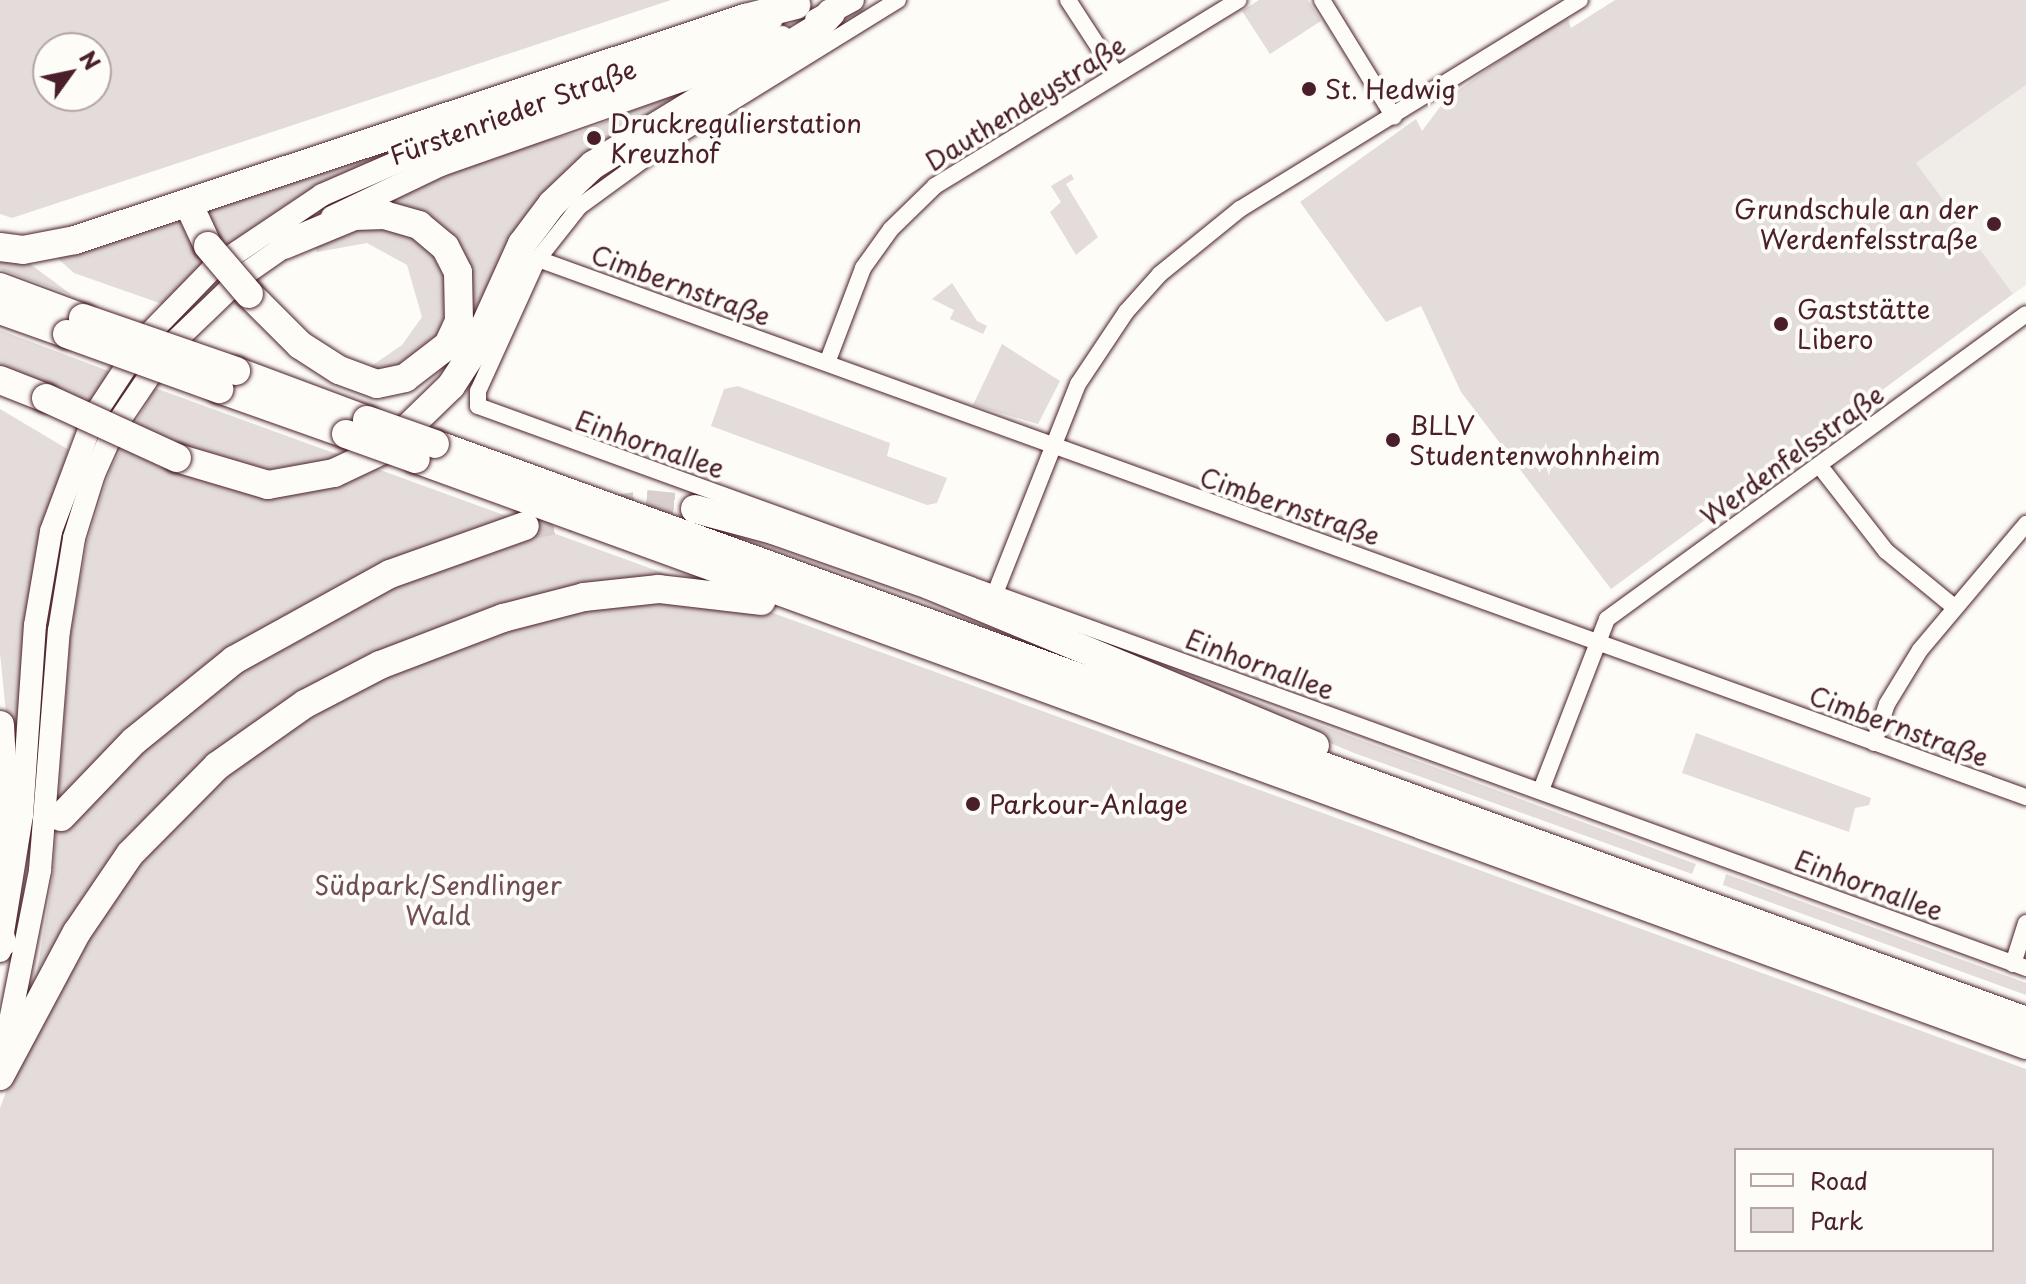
<!DOCTYPE html>
<meta charset="utf-8">
<style>
body{margin:0}
#map{position:relative;width:2026px;height:1284px;overflow:hidden;background:#fdfcf7;font-family:"Playpen Sans",sans-serif}
div>[style]{position:absolute}
.built>*{inset:0;background:#f0ece8}
.green>*{inset:0;background:#e3dcda}
.highway-tunnel>*{height:28px;margin-top:-14px;transform-origin:0;background:repeating-linear-gradient(90deg,#d9d0ce 0 28px,transparent 0 42px)}
.roads{filter:drop-shadow(0 0 2px #4a1f2b) drop-shadow(0 0 2px #4a1f2b)}
.street>*{height:16px;margin:-8px;padding:0 8px;transform-origin:8px;border-radius:8px;background:#fdfcf7}
.secondary>*{height:22px;margin:-11px;padding:0 11px;transform-origin:11px;border-radius:11px;background:#fdfcf7}
.highway>*{height:28px;margin:-14px;padding:0 14px;transform-origin:14px;border-radius:14px;background:#fdfcf7}
.bridges{filter:drop-shadow(0 0 2px #4a1f2b) drop-shadow(0 0 2px #4a1f2b)}
.highway-bridge>*{height:28px;margin:-14px;padding:0 14px;transform-origin:14px;border-radius:14px;background:#fdfcf7}
.dots>*{width:22px;height:22px;translate:-50% -50%;box-sizing:border-box;border:4px solid #fdfcf7;border-radius:50%}
span{translate:-50% -50%;white-space:nowrap;text-align:center;line-height:1.15;-webkit-text-stroke:8px #fdfcf7;paint-order:stroke}
.poi-label{font-size:26px;color:#4a1f2b}
.left{translate:0 -50%;text-align:left}
.right{translate:-100% -50%;text-align:right}
.street-label{font-size:26px;color:#4a1f2b}
.park-label{font-size:26px;color:#704e57}
.legend{position:absolute;left:1734px;top:1148px;width:260px;height:104px;box-sizing:border-box;background:#fdfcf7;border:2px solid #b5a4a5;margin:0;padding:10px 14px;list-style:none;font-size:24px;color:#4a1f2b}
.legend li{display:flex;align-items:center;gap:16px;height:40px}
.legend b{width:40px;border:2px solid #b5a4a5}
.north{position:absolute;left:32px;top:32px;width:80px;height:80px;box-sizing:border-box;background:#fdfcf7;border:2px solid #b5a4a5;border-radius:50%;rotate:57deg;font-size:22px;font-weight:700;line-height:32px;text-align:center;color:#4a1f2b}
.north::after{content:'';display:block;margin:auto;width:28px;height:36px;background:#4a1f2b;clip-path:polygon(50% 0,100% 100%,50% 72%,0 100%)}
</style>
<div id="map">
<div class="built">
<div style="clip-path:polygon(2026px 85px,2026px 285px,2013px 294px,1916px 163px)"></div>
</div>
<div class="green">
<div style="clip-path:polygon(evenodd,0 0,671px 0,12px 218px,0 214px,0 0,48px 48px,96px 48px,96px 96px,48px 96px,48px 48px)"></div>
<div style="clip-path:polygon(1259px 0,1308px 0,1321px 21px,1270px 54px,1242px 11px)"></div>
<div style="clip-path:polygon(1615px 0,2026px 0,2026px 85px,1916px 163px,2013px 294px,1611px 589px,1461px 392px,1421px 306px,1386px 322px,1300px 202px,1416px 119px,1422px 131px,1446px 99px,1534px 36px,1568px 19px,1571px 28px)"></div>
<div style="clip-path:polygon(691px 87px,693px 92px,593px 155px,478px 316px,472px 315px,468px 278px,371px 204px,521px 145px,578px 133px)"></div>
<div style="clip-path:polygon(477px 118px,295px 199px,224px 248px,165px 305px,74px 273px,55px 256px)"></div>
<div style="clip-path:polygon(1071px 174px,1074px 179px,1066px 184px,1098px 237px,1076px 255px,1050px 212px,1061px 202px,1051px 186px)"></div>
<div style="clip-path:polygon(380px 226px,411px 234px,435px 255px,450px 292px,438px 340px,413px 362px,371px 372px,370px 367px,402px 345px,422px 317px,407px 265px,367px 243px,317px 252px,313px 244px,356px 228px)"></div>
<div style="clip-path:polygon(0 257px,26px 261px,72px 295px,0 269px)"></div>
<div style="clip-path:polygon(952px 283px,977px 321px,987px 326px,983px 334px,950px 319px,954px 310px,932px 299px)"></div>
<div style="clip-path:polygon(0 330px,111px 372px,81px 425px,0 382px)"></div>
<div style="clip-path:polygon(1002px 344px,1060px 381px,1038px 424px,973px 405px)"></div>
<div style="clip-path:polygon(738px 386px,890px 443px,887px 456px,947px 478px,937px 503px,927px 505px,711px 426px,724px 389px)"></div>
<div style="clip-path:polygon(evenodd,155px 388px,2026px 1069px,2026px 1284px,0 1284px,0 1108px,26px 1040px,53px 874px,70px 637px,87px 542px,110px 470px,155px 388px,1736px 1150px,1992px 1150px,1992px 1250px,1736px 1250px,1736px 1150px)"></div>
<div style="clip-path:polygon(0 409px,69px 450px,50px 506px,22px 728px,7px 723px,0 653px)"></div>
<div style="clip-path:polygon(1039px 621px,1696px 864px,1692px 874px,1354px 753px)"></div>
<div style="clip-path:polygon(1696px 733px,1871px 798px,1869px 805px,1855px 808px,1849px 832px,1682px 773px)"></div>
<div style="clip-path:polygon(1726px 874px,2026px 983px,2026px 995px,1723px 885px)"></div>
</div>
<div class="highway-tunnel">
<div style="left:525px;top:526px;width:123px;rotate:-10.3deg"></div>
<div style="left:646px;top:504px;width:49px;rotate:5.8deg"></div>
</div>
<div class="roads">
<div class="street">
<div style="left:898px;top:0;width:270px;rotate:148.3deg"></div>
<div style="left:668px;top:142px;width:110px;rotate:143.9deg"></div>
<div style="left:579px;top:207px;width:66px;rotate:128.3deg"></div>
<div style="left:538px;top:259px;width:145px;rotate:114.4deg"></div>
<div style="left:478px;top:391px;width:15px;rotate:90deg"></div>
<div style="left:478px;top:406px;width:1647px;rotate:19.95deg"></div>
<div style="left:1068px;top:0;width:88px;rotate:57deg"></div>
<div style="left:1322px;top:0;width:137px;rotate:58.4deg"></div>
<div style="left:538px;top:259px;width:1582px;rotate:19.88deg"></div>
<div style="left:827px;top:363px;width:102px;rotate:-69.2deg"></div>
<div style="left:863px;top:268px;width:48px;rotate:-54.3deg"></div>
<div style="left:891px;top:229px;width:62px;rotate:-44.3deg"></div>
<div style="left:935px;top:186px;width:356px;rotate:-31.5deg"></div>
<div style="left:1819px;top:465px;width:109px;rotate:52.1deg"></div>
<div style="left:1886px;top:551px;width:87px;rotate:39.4deg"></div>
<div style="left:996px;top:591px;width:223px;rotate:-68.4deg"></div>
<div style="left:1078px;top:384px;width:87px;rotate:-56.3deg"></div>
<div style="left:1126px;top:312px;width:51px;rotate:-48.2deg"></div>
<div style="left:1160px;top:274px;width:103px;rotate:-39.1deg"></div>
<div style="left:1240px;top:209px;width:399px;rotate:-31.6deg"></div>
<div style="left:1874px;top:743px;width:41px;rotate:-71.6deg"></div>
<div style="left:1887px;top:704px;width:63px;rotate:-58.6deg"></div>
<div style="left:1920px;top:650px;width:165px;rotate:-49.9deg"></div>
<div style="left:1541px;top:790px;width:183px;rotate:-68.9deg"></div>
<div style="left:1607px;top:619px;width:518px;rotate:-36.05deg"></div>
<div style="left:2013px;top:964px;width:43px;rotate:-72.4deg"></div>
</div>
<div class="secondary">
<div style="left:816px;top:20px;width:42px;rotate:-28.4deg"></div>
<div style="left:332px;top:217px;width:121px;rotate:-25.5deg"></div>
<div style="left:441px;top:165px;width:257px;rotate:-19.3deg"></div>
<div style="left:684px;top:80px;width:107px;rotate:-23.7deg"></div>
<div style="left:0;top:951px;width:138px;rotate:-80.8deg"></div>
<div style="left:22px;top:815px;width:190px;rotate:-86.1deg"></div>
<div style="left:35px;top:625px;width:95px;rotate:-80.3deg"></div>
<div style="left:51px;top:531px;width:125px;rotate:-69.4deg"></div>
<div style="left:95px;top:414px;width:91px;rotate:-56.7deg"></div>
<div style="left:145px;top:338px;width:96px;rotate:-45.8deg"></div>
<div style="left:212px;top:269px;width:133px;rotate:-33.9deg"></div>
<div style="left:322px;top:195px;width:122px;rotate:-23.6deg"></div>
<div style="left:434px;top:146px;width:299px;rotate:-19.5deg"></div>
<div style="left:716px;top:46px;width:62px;rotate:-25.7deg"></div>
<div style="left:3px;top:1056px;width:190px;rotate:-78.7deg"></div>
<div style="left:40px;top:870px;width:240px;rotate:-85.5deg"></div>
<div style="left:59px;top:631px;width:94px;rotate:-80.8deg"></div>
<div style="left:74px;top:538px;width:67px;rotate:-72.6deg"></div>
<div style="left:94px;top:474px;width:51px;rotate:-65.9deg"></div>
<div style="left:115px;top:427px;width:97px;rotate:-56deg"></div>
<div style="left:169px;top:347px;width:105px;rotate:-43.8deg"></div>
<div style="left:245px;top:274px;width:65px;rotate:-34.9deg"></div>
</div>
<div class="highway">
<div style="left:188px;top:203px;width:47px;rotate:65.1deg"></div>
<div style="left:0;top:247px;width:23px;rotate:7deg"></div>
<div style="left:23px;top:250px;width:53px;rotate:-10.9deg"></div>
<div style="left:75px;top:240px;width:706px;rotate:-18.33deg"></div>
<div style="left:745px;top:18px;width:53px;rotate:-14.3deg"></div>
<div style="left:0;top:287px;width:89px;rotate:20.5deg"></div>
<div style="left:249px;top:294px;width:72px;rotate:45deg"></div>
<div style="left:300px;top:345px;width:46px;rotate:32.7deg"></div>
<div style="left:339px;top:370px;width:40px;rotate:20.2deg"></div>
<div style="left:377px;top:384px;width:29px;rotate:-12deg"></div>
<div style="left:405px;top:378px;width:54px;rotate:-37.5deg"></div>
<div style="left:448px;top:345px;width:26px;rotate:-65deg"></div>
<div style="left:459px;top:321px;width:49px;rotate:-91.2deg"></div>
<div style="left:458px;top:272px;width:28px;rotate:-117deg"></div>
<div style="left:445px;top:247px;width:34px;rotate:-140deg"></div>
<div style="left:419px;top:225px;width:35px;rotate:-164deg"></div>
<div style="left:385px;top:215px;width:31px;rotate:178deg"></div>
<div style="left:354px;top:216px;width:76px;rotate:157.5deg"></div>
<div style="left:0;top:310px;width:71px;rotate:19.7deg"></div>
<div style="left:236px;top:371px;width:140px;rotate:20.5deg"></div>
<div style="left:0;top:380px;width:49px;rotate:21.4deg"></div>
<div style="left:219px;top:389px;width:135px;rotate:19.5deg"></div>
<div style="left:435px;top:444px;width:1692px;rotate:19.93deg"></div>
<div style="left:177px;top:458px;width:95px;rotate:16.5deg"></div>
<div style="left:268px;top:485px;width:67px;rotate:-10.3deg"></div>
<div style="left:334px;top:473px;width:59px;rotate:-25.3deg"></div>
<div style="left:387px;top:448px;width:89px;rotate:-44.1deg"></div>
<div style="left:451px;top:386px;width:38px;rotate:-57deg"></div>
<div style="left:472px;top:354px;width:121px;rotate:-65.6deg"></div>
<div style="left:522px;top:244px;width:50px;rotate:-53.1deg"></div>
<div style="left:552px;top:204px;width:57px;rotate:-43.6deg"></div>
<div style="left:593px;top:165px;width:261px;rotate:-31.4deg"></div>
<div style="left:816px;top:29px;width:22px;rotate:-47deg"></div>
<div style="left:416px;top:459px;width:1713px;rotate:20deg"></div>
<div style="left:695px;top:509px;width:81px;rotate:15.1deg"></div>
<div style="left:773px;top:530px;width:165px;rotate:19.4deg"></div>
<div style="left:929px;top:585px;width:418px;rotate:22.6deg"></div>
<div style="left:0;top:725px;width:96px;rotate:87deg"></div>
<div style="left:5px;top:821px;width:83px;rotate:93.4deg"></div>
<div style="left:61px;top:817px;width:105px;rotate:-46.2deg"></div>
<div style="left:134px;top:741px;width:129px;rotate:-39deg"></div>
<div style="left:234px;top:660px;width:178px;rotate:-28.9deg"></div>
<div style="left:390px;top:574px;width:143px;rotate:-19.6deg"></div>
<div style="left:0;top:934px;width:9px;rotate:77deg"></div>
<div style="left:0;top:1076px;width:163px;rotate:-61.9deg"></div>
<div style="left:77px;top:932px;width:94px;rotate:-55.8deg"></div>
<div style="left:130px;top:854px;width:124px;rotate:-45.3deg"></div>
<div style="left:217px;top:766px;width:108px;rotate:-35.2deg"></div>
<div style="left:305px;top:704px;width:85px;rotate:-27.5deg"></div>
<div style="left:380px;top:665px;width:132px;rotate:-20.9deg"></div>
<div style="left:503px;top:618px;width:84px;rotate:-14.5deg"></div>
<div style="left:584px;top:597px;width:75px;rotate:-6.1deg"></div>
<div style="left:659px;top:589px;width:103px;rotate:6.7deg"></div>
</div>
</div>
<div class="bridges">
<div class="highway-bridge">
<div style="left:208px;top:246px;width:63px;rotate:49.5deg"></div>
<div style="left:83px;top:318px;width:162px;rotate:19.1deg"></div>
<div style="left:67px;top:334px;width:162px;rotate:19.9deg"></div>
<div style="left:46px;top:398px;width:144px;rotate:24.6deg"></div>
<div style="left:367px;top:420px;width:72px;rotate:19.4deg"></div>
<div style="left:346px;top:434px;width:74px;rotate:19.7deg"></div>
</div>
</div>
<div class="dots">
<div style="left:1309px;top:89px;background:#4a1f2b"></div>
<div style="left:594px;top:138px;background:#4a1f2b"></div>
<div style="left:1994px;top:224px;background:#4a1f2b"></div>
<div style="left:1781px;top:324px;background:#4a1f2b"></div>
<div style="left:1393px;top:440px;background:#4a1f2b"></div>
<div style="left:973px;top:804px;background:#4a1f2b"></div>
</div>
<div class="poi-label">
<span class="left" style="left:1325px;top:89px">St. Hedwig</span>
<span class="left" style="left:610px;top:138px">Druckregulierstation<br>Kreuzhof</span>
<span class="right" style="left:1978px;top:224px">Grundschule an der<br>Werdenfelsstraße</span>
<span class="left" style="left:1797px;top:324px">Gaststätte<br>Libero</span>
<span class="left" style="left:1409px;top:440px">BLLV<br>Studentenwohnheim</span>
<span class="left" style="left:989px;top:804px">Parkour-Anlage</span>
</div>
<div class="street-label">
<span style="left:1025px;top:103px;rotate:-32deg">Dauthendeystraße</span>
<span style="left:513px;top:112px;rotate:-20deg">Fürstenrieder Straße</span>
<span style="left:681px;top:285px;rotate:20deg">Cimbernstraße</span>
<span style="left:650px;top:444px;rotate:19deg">Einhornallee</span>
<span style="left:1792px;top:455px;rotate:-36deg">Werdenfelsstraße</span>
<span style="left:1290px;top:506px;rotate:19deg">Cimbernstraße</span>
<span style="left:1260px;top:664px;rotate:20deg">Einhornallee</span>
<span style="left:1899px;top:726px;rotate:20deg">Cimbernstraße</span>
<span style="left:1869px;top:885px;rotate:20deg">Einhornallee</span>
</div>
<div class="park-label">
<span style="left:438px;top:900px">Südpark/Sendlinger<br>Wald</span>
</div>
<ul class="legend">
<li><b style="height:10px;background:#fdfcf7"></b>Road</li>
<li><b style="height:22px;background:#e3dcda"></b>Park</li>
</ul>
<div class="north">N</div>
</div>
